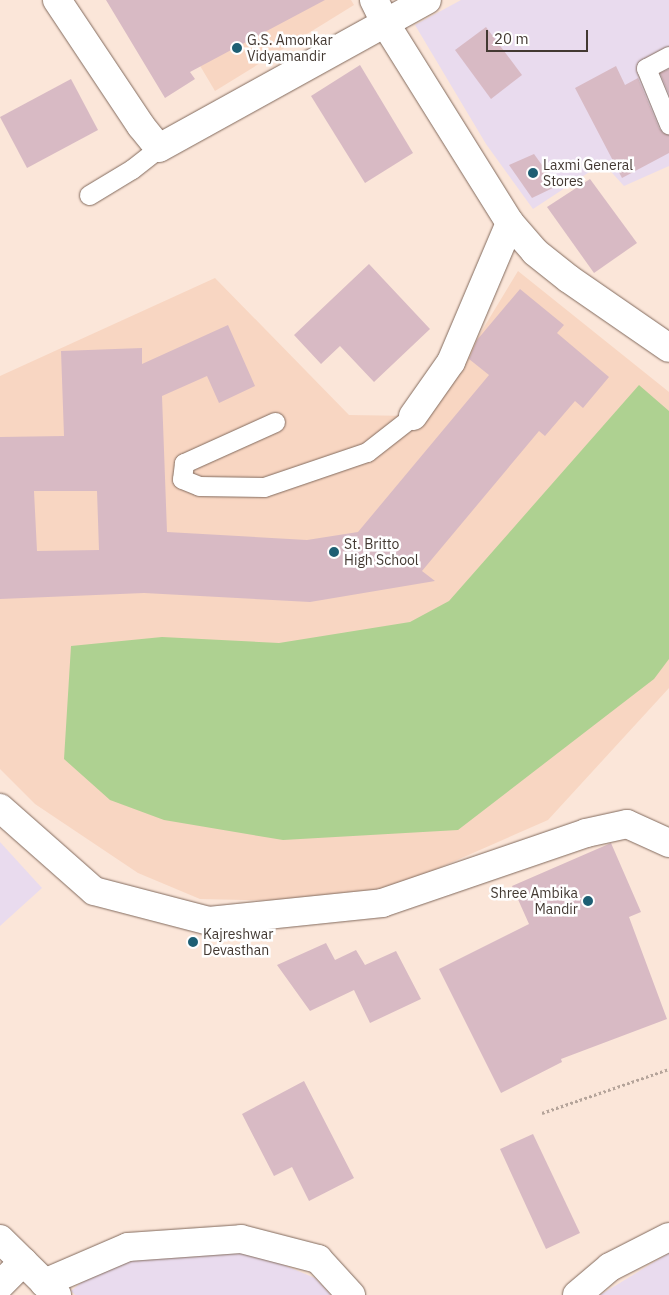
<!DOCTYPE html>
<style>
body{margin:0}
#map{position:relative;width:669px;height:1295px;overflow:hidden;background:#fbe6d9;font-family:"IBM Plex Sans",sans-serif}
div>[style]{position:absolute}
.commercial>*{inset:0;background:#e9dbee}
.built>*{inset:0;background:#f8d6c2}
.green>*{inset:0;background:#aed191}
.building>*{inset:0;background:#d8bac4}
.path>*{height:3px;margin-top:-1.5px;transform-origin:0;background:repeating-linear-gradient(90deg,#b5a49a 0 2.5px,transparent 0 5px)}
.roads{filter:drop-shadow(0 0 1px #826a5d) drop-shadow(0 0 1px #826a5d)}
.service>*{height:19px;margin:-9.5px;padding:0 9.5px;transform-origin:9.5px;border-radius:9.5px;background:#fff}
.minor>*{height:28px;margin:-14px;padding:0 14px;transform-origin:14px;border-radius:14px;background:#fff}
.tertiary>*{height:28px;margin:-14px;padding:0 14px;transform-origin:14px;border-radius:14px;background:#fff}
.dots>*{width:14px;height:14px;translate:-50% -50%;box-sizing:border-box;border:2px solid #fff;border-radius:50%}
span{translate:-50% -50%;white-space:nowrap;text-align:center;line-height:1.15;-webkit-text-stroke:5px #fff;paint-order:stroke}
.poi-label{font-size:14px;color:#433932}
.left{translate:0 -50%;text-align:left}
.right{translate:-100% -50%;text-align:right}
.scale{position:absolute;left:486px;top:30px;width:102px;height:22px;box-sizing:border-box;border:2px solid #433932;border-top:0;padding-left:6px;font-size:15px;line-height:18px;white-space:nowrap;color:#433932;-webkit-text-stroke:4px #fff;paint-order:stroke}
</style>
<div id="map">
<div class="commercial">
<div style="clip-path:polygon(461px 0,669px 0,669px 166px,624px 186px,603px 163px,533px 209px,486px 144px,415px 25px)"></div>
<div style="clip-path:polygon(0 842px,42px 888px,0 926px)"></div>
<div style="clip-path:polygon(245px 1249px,315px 1278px,331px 1295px,75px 1295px,71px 1291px,110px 1259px)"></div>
<div style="clip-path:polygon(669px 1253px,669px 1295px,600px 1295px)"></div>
</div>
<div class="built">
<div style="clip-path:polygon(161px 0,351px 0,354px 5px,215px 91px)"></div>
<div style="clip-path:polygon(518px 271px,669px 392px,669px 688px,548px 820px,382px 893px,293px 901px,200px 899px,138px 873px,35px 804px,0 769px,0 376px,215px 278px,349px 415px,413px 416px,432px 413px)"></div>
</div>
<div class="green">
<div style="clip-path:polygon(639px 385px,669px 411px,669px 659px,654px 679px,458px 830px,283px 840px,164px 820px,110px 800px,64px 759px,71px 646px,162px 637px,279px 643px,410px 622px,449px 601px)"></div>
</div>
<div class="building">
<div style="clip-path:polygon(106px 0,325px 0,190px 72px,195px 79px,165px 98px)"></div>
<div style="clip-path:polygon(486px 27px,522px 75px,491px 99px,455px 50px)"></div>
<div style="clip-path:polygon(360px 65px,413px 153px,365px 183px,311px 96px)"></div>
<div style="clip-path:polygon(616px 66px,625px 85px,638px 78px,659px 128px,663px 133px,669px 135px,669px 153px,622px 178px,575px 88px)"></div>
<div style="clip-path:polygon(669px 69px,669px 94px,660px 73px)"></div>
<div style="clip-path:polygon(71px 79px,98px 130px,27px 168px,0 117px)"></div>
<div style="clip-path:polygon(534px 154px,557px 186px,532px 198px,509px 165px)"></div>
<div style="clip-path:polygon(590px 179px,637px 243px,594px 273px,547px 207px)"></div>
<div style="clip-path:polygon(369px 264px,430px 329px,374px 382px,340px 346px,321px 364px,294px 335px)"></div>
<div style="clip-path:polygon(evenodd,520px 289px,564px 325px,557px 333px,609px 377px,583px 408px,575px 401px,545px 436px,539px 431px,422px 571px,435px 581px,310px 602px,144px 593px,0 599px,0 437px,64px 436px,61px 351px,142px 348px,142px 364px,228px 325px,255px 386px,219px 403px,207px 376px,162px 396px,167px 532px,307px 540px,358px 532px,489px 375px,469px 359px,477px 340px,520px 289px,34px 491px,97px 491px,99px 550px,37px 551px,34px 491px)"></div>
<div style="clip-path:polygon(611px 843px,641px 912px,629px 917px,667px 1019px,561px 1059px,562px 1062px,501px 1093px,439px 969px,529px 924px,512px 886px)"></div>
<div style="clip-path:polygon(326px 943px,335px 960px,356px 950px,365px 965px,396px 951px,421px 999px,370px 1023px,354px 990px,310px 1011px,277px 965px)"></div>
<div style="clip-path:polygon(304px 1081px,354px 1178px,309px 1201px,292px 1167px,274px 1176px,242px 1114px)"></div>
<div style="clip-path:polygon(533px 1134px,580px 1233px,546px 1249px,500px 1149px)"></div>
</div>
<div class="path">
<div style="left:542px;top:1113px;width:134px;rotate:-19.1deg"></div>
</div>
<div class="roads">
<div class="service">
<div style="left:669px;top:56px;width:26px;rotate:152deg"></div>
<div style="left:646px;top:68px;width:61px;rotate:67.7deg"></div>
<div style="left:89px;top:195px;width:50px;rotate:-31.2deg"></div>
<div style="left:132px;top:169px;width:34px;rotate:-38deg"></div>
<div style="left:275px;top:422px;width:100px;rotate:155.7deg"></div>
<div style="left:184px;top:463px;width:16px;rotate:97deg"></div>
<div style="left:182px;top:479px;width:18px;rotate:22deg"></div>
<div style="left:199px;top:486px;width:65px;rotate:0.9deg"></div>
<div style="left:264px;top:487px;width:109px;rotate:-18.8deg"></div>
<div style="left:367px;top:452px;width:58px;rotate:-38deg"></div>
</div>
<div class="minor">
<div style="left:57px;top:0;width:151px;rotate:56.3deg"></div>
<div style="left:141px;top:126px;width:28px;rotate:51deg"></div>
<div style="left:159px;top:148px;width:306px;rotate:-28.9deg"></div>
<div style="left:374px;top:0;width:25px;rotate:64deg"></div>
<div style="left:385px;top:23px;width:236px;rotate:58deg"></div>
<div style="left:510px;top:223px;width:38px;rotate:49deg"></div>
<div style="left:535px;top:252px;width:43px;rotate:38.5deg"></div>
<div style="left:569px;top:279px;width:121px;rotate:34.6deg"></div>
<div style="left:413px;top:416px;width:66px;rotate:-54.9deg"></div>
<div style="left:451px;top:362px;width:151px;rotate:-67deg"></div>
<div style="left:0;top:808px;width:125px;rotate:41.4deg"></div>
<div style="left:94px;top:891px;width:119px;rotate:14.6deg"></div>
<div style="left:209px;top:921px;width:174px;rotate:-5.9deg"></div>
<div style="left:382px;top:903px;width:216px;rotate:-18.9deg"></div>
<div style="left:586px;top:833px;width:42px;rotate:-12.4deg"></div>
<div style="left:627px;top:824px;width:46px;rotate:24.3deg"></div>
<div style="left:44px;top:1283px;width:91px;rotate:-23.2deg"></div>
<div style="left:128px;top:1247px;width:113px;rotate:-4deg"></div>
<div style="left:241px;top:1239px;width:80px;rotate:14.6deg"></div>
<div style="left:318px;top:1259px;width:49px;rotate:47.5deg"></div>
<div style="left:0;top:1285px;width:33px;rotate:-45deg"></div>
</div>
<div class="tertiary">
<div style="left:0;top:1239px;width:80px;rotate:44.5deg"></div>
<div style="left:577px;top:1295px;width:43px;rotate:-40.3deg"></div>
<div style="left:610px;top:1267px;width:66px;rotate:-27deg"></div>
</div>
</div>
<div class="dots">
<div style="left:237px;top:48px;background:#1e5f74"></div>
<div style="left:533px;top:173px;background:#1e5f74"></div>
<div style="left:334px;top:552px;background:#1e5f74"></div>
<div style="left:588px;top:901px;background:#1e5f74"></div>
<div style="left:193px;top:942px;background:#1e5f74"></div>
</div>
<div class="poi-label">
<span class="left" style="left:247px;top:48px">G.S. Amonkar<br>Vidyamandir</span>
<span class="left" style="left:543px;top:173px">Laxmi General<br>Stores</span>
<span class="left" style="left:344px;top:552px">St. Britto<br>High School</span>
<span class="right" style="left:578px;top:901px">Shree Ambika<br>Mandir</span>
<span class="left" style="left:203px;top:942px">Kajreshwar<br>Devasthan</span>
</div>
<div class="scale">20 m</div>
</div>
